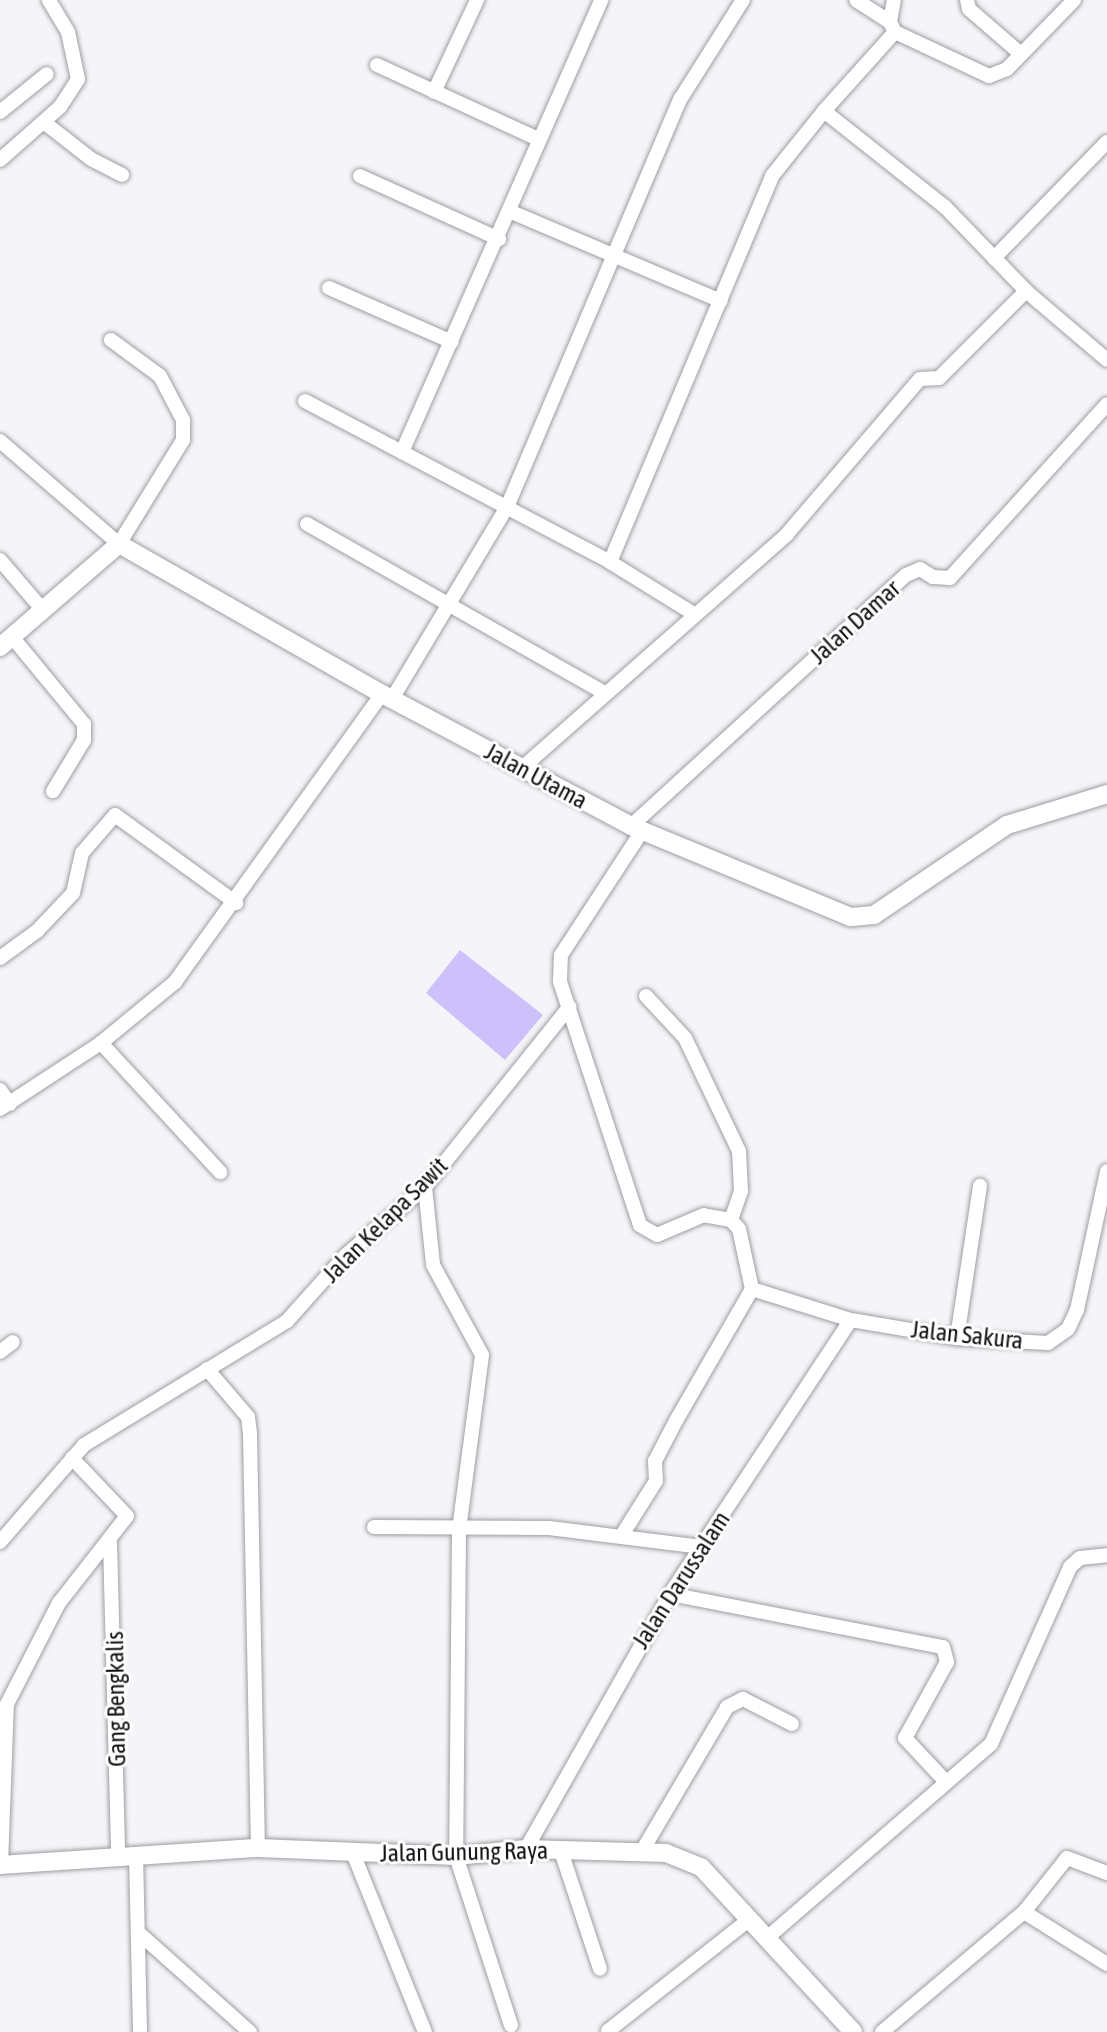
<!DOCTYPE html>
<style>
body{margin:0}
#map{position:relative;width:1107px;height:2032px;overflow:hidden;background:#f5f4f8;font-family:"Asap Condensed",sans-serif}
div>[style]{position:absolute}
.green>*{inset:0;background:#cdc0fb}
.roads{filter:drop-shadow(0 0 2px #9e9da2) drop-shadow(0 0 2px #9e9da2)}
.minor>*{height:14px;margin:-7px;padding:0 7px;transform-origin:7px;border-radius:7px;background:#fff}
.tertiary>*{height:18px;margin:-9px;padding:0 9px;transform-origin:9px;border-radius:9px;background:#fff}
span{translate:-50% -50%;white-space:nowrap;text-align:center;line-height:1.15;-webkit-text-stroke:6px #fff;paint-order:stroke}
.street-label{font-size:24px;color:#111112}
</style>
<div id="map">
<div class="green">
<div style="clip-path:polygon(460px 950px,543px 1015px,505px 1060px,426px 993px)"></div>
</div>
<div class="roads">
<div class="minor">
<div style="left:967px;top:0;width:9px;rotate:77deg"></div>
<div style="left:969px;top:9px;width:69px;rotate:40.9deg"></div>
<div style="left:890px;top:22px;width:22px;rotate:-80deg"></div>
<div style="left:895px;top:32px;width:104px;rotate:25.1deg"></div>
<div style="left:989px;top:76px;width:19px;rotate:-21deg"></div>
<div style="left:1007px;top:69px;width:96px;rotate:-45.8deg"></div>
<div style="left:377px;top:65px;width:177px;rotate:24.7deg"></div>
<div style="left:434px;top:92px;width:102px;rotate:-64.9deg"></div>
<div style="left:824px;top:111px;width:106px;rotate:-48.1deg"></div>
<div style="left:895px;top:32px;width:11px;rotate:-117deg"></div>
<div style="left:890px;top:22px;width:40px;rotate:-147.1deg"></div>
<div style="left:0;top:112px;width:60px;rotate:-39deg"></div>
<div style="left:45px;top:123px;width:58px;rotate:38deg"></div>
<div style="left:91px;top:159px;width:35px;rotate:27deg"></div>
<div style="left:0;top:160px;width:80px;rotate:-41.5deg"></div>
<div style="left:60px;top:107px;width:33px;rotate:-57deg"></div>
<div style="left:78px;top:79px;width:48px;rotate:-102deg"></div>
<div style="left:68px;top:32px;width:37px;rotate:-121deg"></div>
<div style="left:360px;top:176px;width:153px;rotate:24.4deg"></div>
<div style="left:509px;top:211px;width:230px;rotate:23deg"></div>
<div style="left:994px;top:258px;width:162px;rotate:-45.8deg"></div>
<div style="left:329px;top:288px;width:134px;rotate:23.7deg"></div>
<div style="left:305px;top:401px;width:345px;rotate:27.8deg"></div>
<div style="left:610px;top:562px;width:99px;rotate:31.8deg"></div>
<div style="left:0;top:441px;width:157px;rotate:40.9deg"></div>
<div style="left:119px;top:544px;width:122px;rotate:-58.4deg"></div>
<div style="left:183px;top:440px;width:20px;rotate:-90deg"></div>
<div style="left:183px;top:420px;width:50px;rotate:-117.6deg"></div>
<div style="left:160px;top:376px;width:61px;rotate:-143.7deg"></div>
<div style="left:402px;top:452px;width:494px;rotate:-66.2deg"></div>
<div style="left:307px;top:524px;width:340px;rotate:29.6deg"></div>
<div style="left:0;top:560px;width:65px;rotate:49.4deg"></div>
<div style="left:610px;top:562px;width:419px;rotate:-67.2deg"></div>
<div style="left:772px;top:176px;width:83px;rotate:-51.3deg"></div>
<div style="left:824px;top:111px;width:154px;rotate:38.4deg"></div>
<div style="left:945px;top:207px;width:117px;rotate:46deg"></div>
<div style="left:1026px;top:291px;width:106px;rotate:40.4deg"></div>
<div style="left:13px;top:638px;width:112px;rotate:50.5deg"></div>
<div style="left:84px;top:724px;width:16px;rotate:90deg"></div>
<div style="left:84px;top:740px;width:60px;rotate:121.3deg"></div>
<div style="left:392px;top:699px;width:224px;rotate:-59.1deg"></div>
<div style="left:507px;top:507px;width:444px;rotate:-67deg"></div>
<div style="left:681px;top:98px;width:116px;rotate:-57.7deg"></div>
<div style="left:522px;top:768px;width:354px;rotate:-41.4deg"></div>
<div style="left:787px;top:534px;width:204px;rotate:-49.4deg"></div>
<div style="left:920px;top:379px;width:19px;rotate:-3deg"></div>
<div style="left:939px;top:378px;width:123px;rotate:-45deg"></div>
<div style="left:631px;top:826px;width:372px;rotate:-42.4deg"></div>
<div style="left:906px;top:575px;width:15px;rotate:-23deg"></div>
<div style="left:920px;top:569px;width:15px;rotate:32deg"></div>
<div style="left:933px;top:577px;width:17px;rotate:3deg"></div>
<div style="left:950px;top:578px;width:234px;rotate:-47.9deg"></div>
<div style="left:0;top:958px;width:46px;rotate:-36.1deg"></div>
<div style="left:37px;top:931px;width:52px;rotate:-46.5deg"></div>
<div style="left:73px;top:893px;width:41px;rotate:-77.3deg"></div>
<div style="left:82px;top:853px;width:50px;rotate:-49deg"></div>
<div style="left:115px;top:815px;width:150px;rotate:36deg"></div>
<div style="left:646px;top:996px;width:57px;rotate:47.1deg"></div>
<div style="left:685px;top:1038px;width:125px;rotate:64.5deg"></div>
<div style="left:739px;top:1151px;width:40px;rotate:87.1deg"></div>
<div style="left:741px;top:1191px;width:31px;rotate:109deg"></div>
<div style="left:101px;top:1043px;width:176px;rotate:47.3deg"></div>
<div style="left:0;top:1090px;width:17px;rotate:54deg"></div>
<div style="left:0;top:1109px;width:121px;rotate:-33.2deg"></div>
<div style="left:101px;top:1043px;width:96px;rotate:-39.5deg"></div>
<div style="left:175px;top:982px;width:355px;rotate:-54.3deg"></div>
<div style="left:425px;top:1187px;width:78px;rotate:84.1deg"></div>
<div style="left:433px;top:1265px;width:102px;rotate:61.4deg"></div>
<div style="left:482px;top:1355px;width:177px;rotate:97.5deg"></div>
<div style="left:459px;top:1530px;width:326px;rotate:90.5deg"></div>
<div style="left:456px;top:1856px;width:178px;rotate:72deg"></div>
<div style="left:752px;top:1289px;width:104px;rotate:17.4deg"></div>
<div style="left:851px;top:1320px;width:108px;rotate:9.6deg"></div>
<div style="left:957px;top:1338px;width:91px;rotate:3.1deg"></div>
<div style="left:1048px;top:1343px;width:24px;rotate:-35deg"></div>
<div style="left:1068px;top:1329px;width:21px;rotate:-65deg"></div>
<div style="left:1077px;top:1310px;width:142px;rotate:-77.8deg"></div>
<div style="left:957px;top:1338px;width:154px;rotate:-81.4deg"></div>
<div style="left:0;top:1352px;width:16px;rotate:-38deg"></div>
<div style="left:207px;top:1369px;width:63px;rotate:49.5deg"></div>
<div style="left:248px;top:1417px;width:17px;rotate:83deg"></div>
<div style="left:250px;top:1434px;width:414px;rotate:88.9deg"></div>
<div style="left:374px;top:1527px;width:175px;rotate:0.3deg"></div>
<div style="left:549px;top:1528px;width:154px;rotate:7.1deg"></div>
<div style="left:622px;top:1535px;width:64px;rotate:-57.8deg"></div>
<div style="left:656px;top:1481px;width:20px;rotate:-93deg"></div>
<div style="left:655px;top:1461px;width:47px;rotate:-62.4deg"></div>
<div style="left:677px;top:1419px;width:150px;rotate:-60deg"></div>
<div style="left:752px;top:1289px;width:61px;rotate:-102.2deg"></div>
<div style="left:739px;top:1229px;width:12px;rotate:-132deg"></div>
<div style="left:731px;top:1220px;width:27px;rotate:-170deg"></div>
<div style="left:704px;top:1215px;width:51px;rotate:156.9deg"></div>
<div style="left:657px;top:1235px;width:20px;rotate:-150deg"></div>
<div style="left:640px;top:1225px;width:257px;rotate:-108.2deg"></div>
<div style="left:560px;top:981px;width:26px;rotate:-88deg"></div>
<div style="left:561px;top:955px;width:148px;rotate:-56.8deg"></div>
<div style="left:0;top:1542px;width:128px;rotate:-49.1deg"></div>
<div style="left:84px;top:1445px;width:238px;rotate:-31.4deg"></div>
<div style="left:287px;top:1321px;width:89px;rotate:-48.2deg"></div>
<div style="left:346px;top:1255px;width:104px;rotate:-40.7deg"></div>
<div style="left:425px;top:1187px;width:231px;rotate:-51.3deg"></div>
<div style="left:110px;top:1542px;width:314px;rotate:88.5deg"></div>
<div style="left:670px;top:1594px;width:278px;rotate:11deg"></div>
<div style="left:943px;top:1647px;width:16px;rotate:75deg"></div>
<div style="left:947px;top:1662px;width:87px;rotate:118.9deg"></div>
<div style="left:905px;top:1738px;width:60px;rotate:47deg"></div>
<div style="left:526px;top:1849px;width:293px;rotate:-60.5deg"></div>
<div style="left:670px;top:1594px;width:328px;rotate:-56.6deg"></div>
<div style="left:561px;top:1851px;width:124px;rotate:71.7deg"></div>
<div style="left:642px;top:1851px;width:167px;rotate:-59.4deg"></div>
<div style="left:727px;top:1707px;width:18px;rotate:-27deg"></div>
<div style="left:743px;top:1699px;width:55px;rotate:27deg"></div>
<div style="left:353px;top:1853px;width:193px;rotate:68.1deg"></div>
<div style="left:136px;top:1855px;width:177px;rotate:88.7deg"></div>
<div style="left:1px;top:1865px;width:161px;rotate:-87.9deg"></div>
<div style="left:7px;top:1704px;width:114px;rotate:-62.8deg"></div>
<div style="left:59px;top:1603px;width:110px;rotate:-52deg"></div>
<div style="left:127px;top:1516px;width:80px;rotate:-133.5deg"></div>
<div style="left:1024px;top:1912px;width:98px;rotate:32.1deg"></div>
<div style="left:141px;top:1935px;width:146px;rotate:41.7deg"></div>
<div style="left:767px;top:1938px;width:296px;rotate:-40.9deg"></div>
<div style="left:991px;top:1744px;width:194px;rotate:-65.9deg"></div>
<div style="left:1070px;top:1567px;width:13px;rotate:-42deg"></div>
<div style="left:1080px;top:1558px;width:27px;rotate:-6deg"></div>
<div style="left:608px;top:2031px;width:181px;rotate:-38.3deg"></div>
<div style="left:882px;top:2032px;width:186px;rotate:-40.2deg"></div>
<div style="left:1024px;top:1912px;width:69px;rotate:-51.5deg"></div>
<div style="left:1067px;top:1858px;width:43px;rotate:20.6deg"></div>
</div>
<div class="tertiary">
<div style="left:0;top:647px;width:157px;rotate:-40.9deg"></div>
<div style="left:119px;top:544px;width:303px;rotate:29.7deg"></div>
<div style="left:382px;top:694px;width:282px;rotate:27.9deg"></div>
<div style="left:631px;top:826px;width:238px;rotate:22.5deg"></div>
<div style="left:851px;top:917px;width:23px;rotate:-5deg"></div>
<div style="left:874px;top:915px;width:161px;rotate:-34.1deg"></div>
<div style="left:1007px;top:825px;width:105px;rotate:-17.2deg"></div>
<div style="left:0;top:1865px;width:259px;rotate:-3.8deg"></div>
<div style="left:258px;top:1848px;width:198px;rotate:2.3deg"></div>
<div style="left:456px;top:1856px;width:70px;rotate:-5.7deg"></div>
<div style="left:526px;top:1849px;width:140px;rotate:1.6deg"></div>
<div style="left:666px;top:1853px;width:38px;rotate:22deg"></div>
<div style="left:701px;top:1867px;width:224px;rotate:47.3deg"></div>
</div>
</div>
<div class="street-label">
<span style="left:855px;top:622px;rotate:-42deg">Jalan Damar</span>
<span style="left:536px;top:776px;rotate:28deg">Jalan Utama</span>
<span style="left:385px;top:1220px;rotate:-45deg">Jalan Kelapa Sawit</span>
<span style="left:967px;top:1335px;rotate:6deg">Jalan Sakura</span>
<span style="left:681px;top:1580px;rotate:-57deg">Jalan Darussalam</span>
<span style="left:116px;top:1699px;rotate:-91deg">Gang Bengkalis</span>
<span style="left:464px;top:1852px;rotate:-1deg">Jalan Gunung Raya</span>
</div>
</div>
